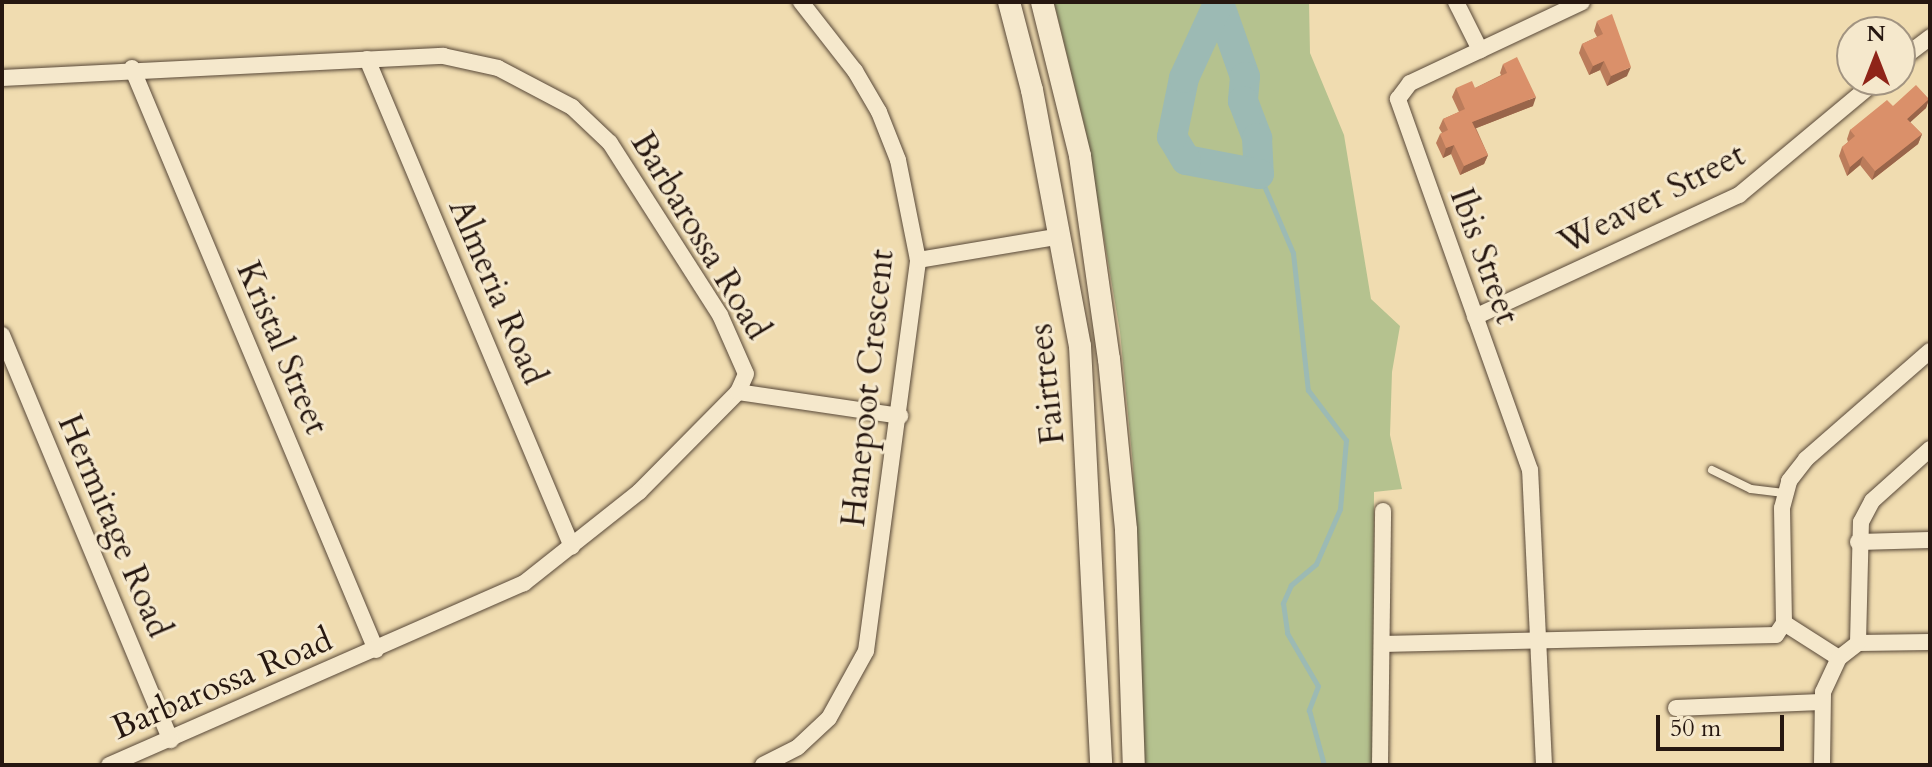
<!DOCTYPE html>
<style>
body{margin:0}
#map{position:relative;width:1932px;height:767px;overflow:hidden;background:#f0dcb0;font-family:Cardo,serif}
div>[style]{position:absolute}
.green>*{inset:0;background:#b5c28f}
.stream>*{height:5px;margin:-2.5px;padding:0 2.5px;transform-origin:2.5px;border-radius:2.5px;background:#9cbab4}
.river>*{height:30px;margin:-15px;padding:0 15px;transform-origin:15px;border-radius:15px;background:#9cbab4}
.roads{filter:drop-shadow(0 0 2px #584838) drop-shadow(0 0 2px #584838)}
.service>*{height:8px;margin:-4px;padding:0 4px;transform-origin:4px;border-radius:4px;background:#f5e8cc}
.minor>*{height:16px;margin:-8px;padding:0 8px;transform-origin:8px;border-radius:8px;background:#f5e8cc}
.secondary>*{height:22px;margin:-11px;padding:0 11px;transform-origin:11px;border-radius:11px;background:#f5e8cc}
.wall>*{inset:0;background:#bb7c5b}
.shaded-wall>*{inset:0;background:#99654a}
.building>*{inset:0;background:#da906a}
span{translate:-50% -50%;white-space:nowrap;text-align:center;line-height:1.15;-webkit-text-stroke:6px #f5e8cc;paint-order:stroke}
.street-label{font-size:34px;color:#261710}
.frame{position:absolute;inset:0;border:4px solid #261710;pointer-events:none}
.north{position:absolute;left:1836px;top:16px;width:80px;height:80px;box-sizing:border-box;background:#f5e8cc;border:2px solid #a29481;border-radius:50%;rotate:0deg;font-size:22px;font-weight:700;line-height:32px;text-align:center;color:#261710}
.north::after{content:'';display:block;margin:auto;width:28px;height:36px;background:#8f2418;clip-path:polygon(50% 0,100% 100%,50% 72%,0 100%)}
.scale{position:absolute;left:1656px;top:715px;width:128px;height:36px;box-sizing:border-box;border:4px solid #261710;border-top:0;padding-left:10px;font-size:24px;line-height:28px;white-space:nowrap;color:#261710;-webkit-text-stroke:6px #f5e8cc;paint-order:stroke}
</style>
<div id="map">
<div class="green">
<div style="clip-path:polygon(1054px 2px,1309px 2px,1310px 53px,1344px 135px,1371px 299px,1400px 326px,1392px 372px,1390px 435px,1402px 489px,1374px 492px,1373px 765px,1144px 765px,1133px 465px,1120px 332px,1086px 132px)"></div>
</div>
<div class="stream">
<div style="left:1259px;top:174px;width:86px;rotate:66.7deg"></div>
<div style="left:1293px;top:253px;width:138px;rotate:83.8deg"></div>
<div style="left:1308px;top:390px;width:63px;rotate:52.8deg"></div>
<div style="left:1346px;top:440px;width:69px;rotate:95deg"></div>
<div style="left:1340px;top:509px;width:60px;rotate:113.6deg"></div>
<div style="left:1316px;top:564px;width:33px;rotate:140deg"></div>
<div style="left:1291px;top:585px;width:20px;rotate:114deg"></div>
<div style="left:1283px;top:603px;width:30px;rotate:82deg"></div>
<div style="left:1287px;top:633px;width:61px;rotate:59.7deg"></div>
<div style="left:1318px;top:686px;width:26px;rotate:111deg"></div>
<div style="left:1309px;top:710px;width:57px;rotate:74.7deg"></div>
</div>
<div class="river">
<div style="left:1219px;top:3px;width:78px;rotate:70.6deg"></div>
<div style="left:1245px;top:77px;width:24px;rotate:95deg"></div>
<div style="left:1243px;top:101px;width:40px;rotate:69deg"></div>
<div style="left:1257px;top:138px;width:36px;rotate:87deg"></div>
<div style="left:1259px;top:174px;width:74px;rotate:-169.1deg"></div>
<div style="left:1186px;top:160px;width:27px;rotate:-121deg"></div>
<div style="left:1172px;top:137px;width:60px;rotate:-78.5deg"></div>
<div style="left:1184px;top:78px;width:84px;rotate:-65.3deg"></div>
</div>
<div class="roads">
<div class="service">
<div style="left:1712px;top:470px;width:43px;rotate:26deg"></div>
<div style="left:1751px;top:489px;width:33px;rotate:7deg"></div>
</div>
<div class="minor">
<div style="left:1456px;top:2px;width:54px;rotate:63.4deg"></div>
<div style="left:367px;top:59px;width:529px;rotate:67.21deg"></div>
<div style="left:1900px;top:60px;width:38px;rotate:-37deg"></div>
<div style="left:132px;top:68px;width:631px;rotate:67.25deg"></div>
<div style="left:2px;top:78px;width:442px;rotate:-2.9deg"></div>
<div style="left:443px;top:56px;width:56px;rotate:12.3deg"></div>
<div style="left:498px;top:68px;width:84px;rotate:27.8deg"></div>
<div style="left:572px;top:107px;width:52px;rotate:43.5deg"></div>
<div style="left:610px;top:143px;width:204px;rotate:57.4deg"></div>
<div style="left:720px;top:315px;width:64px;rotate:66.2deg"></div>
<div style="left:746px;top:374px;width:20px;rotate:114deg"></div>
<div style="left:738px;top:392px;width:141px;rotate:134.7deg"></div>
<div style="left:639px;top:492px;width:147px;rotate:141.6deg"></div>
<div style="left:524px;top:583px;width:453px;rotate:156.3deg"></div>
<div style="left:918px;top:260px;width:145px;rotate:-9.5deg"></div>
<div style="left:1475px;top:317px;width:291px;rotate:-24.8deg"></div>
<div style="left:1739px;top:195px;width:180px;rotate:-39.8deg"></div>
<div style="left:2px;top:335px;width:439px;rotate:67.4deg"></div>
<div style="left:738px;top:392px;width:164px;rotate:8.4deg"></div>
<div style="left:1858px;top:542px;width:72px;rotate:-1.6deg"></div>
<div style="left:1784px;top:623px;width:65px;rotate:32.5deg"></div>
<div style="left:1858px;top:643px;width:72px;rotate:-0.8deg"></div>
<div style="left:1382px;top:644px;width:394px;rotate:-1.3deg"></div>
<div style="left:1776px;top:635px;width:14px;rotate:-56deg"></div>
<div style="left:1784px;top:623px;width:115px;rotate:-91deg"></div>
<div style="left:1782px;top:508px;width:28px;rotate:-75deg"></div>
<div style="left:1789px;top:481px;width:28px;rotate:-52deg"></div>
<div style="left:1806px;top:459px;width:164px;rotate:-41.1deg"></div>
<div style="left:1676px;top:708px;width:145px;rotate:-2.4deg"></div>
<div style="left:763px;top:765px;width:39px;rotate:-27deg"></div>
<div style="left:798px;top:747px;width:42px;rotate:-43.1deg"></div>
<div style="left:829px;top:718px;width:77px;rotate:-61.1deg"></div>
<div style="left:866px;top:651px;width:394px;rotate:-82.4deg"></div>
<div style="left:918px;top:260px;width:102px;rotate:-101.3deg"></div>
<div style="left:898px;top:160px;width:52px;rotate:-111.6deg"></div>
<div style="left:879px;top:112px;width:48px;rotate:-120.3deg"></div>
<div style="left:855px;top:71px;width:88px;rotate:-128deg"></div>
<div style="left:1380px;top:765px;width:254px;rotate:-89.3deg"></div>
<div style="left:1544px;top:765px;width:295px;rotate:-92.7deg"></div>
<div style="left:1530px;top:470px;width:394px;rotate:-109.6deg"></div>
<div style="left:1398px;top:99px;width:20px;rotate:-53deg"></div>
<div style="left:1410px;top:83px;width:190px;rotate:-25.2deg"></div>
<div style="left:1822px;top:765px;width:73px;rotate:-89.2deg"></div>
<div style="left:1823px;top:692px;width:38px;rotate:-65deg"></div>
<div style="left:1839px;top:658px;width:24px;rotate:-38deg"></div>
<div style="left:1858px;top:643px;width:121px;rotate:-88.6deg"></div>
<div style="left:1861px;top:522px;width:24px;rotate:-62deg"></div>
<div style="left:1872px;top:501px;width:78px;rotate:-41.9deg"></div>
</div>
<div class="secondary">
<div style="left:1009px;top:2px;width:91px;rotate:75.4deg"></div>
<div style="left:1032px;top:90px;width:260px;rotate:79.4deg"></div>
<div style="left:1080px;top:346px;width:420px;rotate:87.1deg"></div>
<div style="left:1042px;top:2px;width:159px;rotate:76.1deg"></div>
<div style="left:1080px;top:156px;width:205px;rotate:81.9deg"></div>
<div style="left:1109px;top:359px;width:172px;rotate:84.3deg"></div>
<div style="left:1126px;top:530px;width:235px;rotate:88.1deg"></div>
</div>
</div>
<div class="wall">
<div style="clip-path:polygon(1597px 21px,1627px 76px,1607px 86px,1600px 70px,1589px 75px,1579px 53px,1582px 44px,1597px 37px,1594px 31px)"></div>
<div style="clip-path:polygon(1503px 64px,1533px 106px,1476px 128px,1488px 155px,1484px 164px,1460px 175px,1451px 154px,1443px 158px,1436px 143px,1440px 134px,1442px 133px,1439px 128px,1443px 119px,1459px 112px,1452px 97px,1456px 88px,1475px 88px,1501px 75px,1500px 73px)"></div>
<div style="clip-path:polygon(1929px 99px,1926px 108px,1910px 122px,1922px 134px,1918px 144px,1872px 180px,1860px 165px,1847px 176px,1839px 156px,1842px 147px,1848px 142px,1847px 139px,1850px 130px,1893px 106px)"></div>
</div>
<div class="shaded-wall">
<div style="clip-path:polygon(1604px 61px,1600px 70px,1589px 75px,1593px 66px)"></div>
<div style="clip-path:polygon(1631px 67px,1627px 76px,1607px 86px,1611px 76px)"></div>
<div style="clip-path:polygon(1536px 97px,1533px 106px,1469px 131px,1472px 122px)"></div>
<div style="clip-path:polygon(1929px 99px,1926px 108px,1904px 128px,1907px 119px)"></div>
<div style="clip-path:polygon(1922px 134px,1918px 144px,1872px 180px,1875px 171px)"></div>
<div style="clip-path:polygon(1454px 145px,1451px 154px,1443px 158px,1446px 148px)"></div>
<div style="clip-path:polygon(1488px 155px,1484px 164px,1460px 175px,1464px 166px)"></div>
<div style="clip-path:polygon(1863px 156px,1860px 165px,1847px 176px,1850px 167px)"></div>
</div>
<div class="building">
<div style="clip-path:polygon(1612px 14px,1631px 67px,1611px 76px,1604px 61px,1593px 66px,1582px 44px,1603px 34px,1597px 21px)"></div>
<div style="clip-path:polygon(1517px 57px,1536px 97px,1472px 122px,1488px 155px,1464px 166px,1454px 145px,1446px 148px,1440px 134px,1448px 130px,1443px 119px,1465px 109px,1456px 88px,1472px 81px,1475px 88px,1507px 73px,1503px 64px)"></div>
<div style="clip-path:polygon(1916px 85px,1929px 99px,1907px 119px,1922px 134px,1875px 171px,1863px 156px,1850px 167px,1842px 147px,1855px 136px,1850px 130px,1887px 100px,1893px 106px)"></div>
</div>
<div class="street-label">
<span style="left:1652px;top:199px;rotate:-27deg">Weaver Street</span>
<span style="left:700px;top:236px;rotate:59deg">Barbarossa Road</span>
<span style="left:1484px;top:256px;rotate:70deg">Ibis Street</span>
<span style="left:497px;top:292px;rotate:67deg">Almeria Road</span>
<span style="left:282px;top:348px;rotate:67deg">Kristal Street</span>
<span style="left:1047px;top:384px;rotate:-96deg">Fairtrees</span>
<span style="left:868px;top:388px;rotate:-84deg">Hanepoot Crescent</span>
<span style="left:114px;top:526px;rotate:67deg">Hermitage Road</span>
<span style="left:222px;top:684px;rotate:-23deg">Barbarossa Road</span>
</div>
<div class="frame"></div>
<div class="north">N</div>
<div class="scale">50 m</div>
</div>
